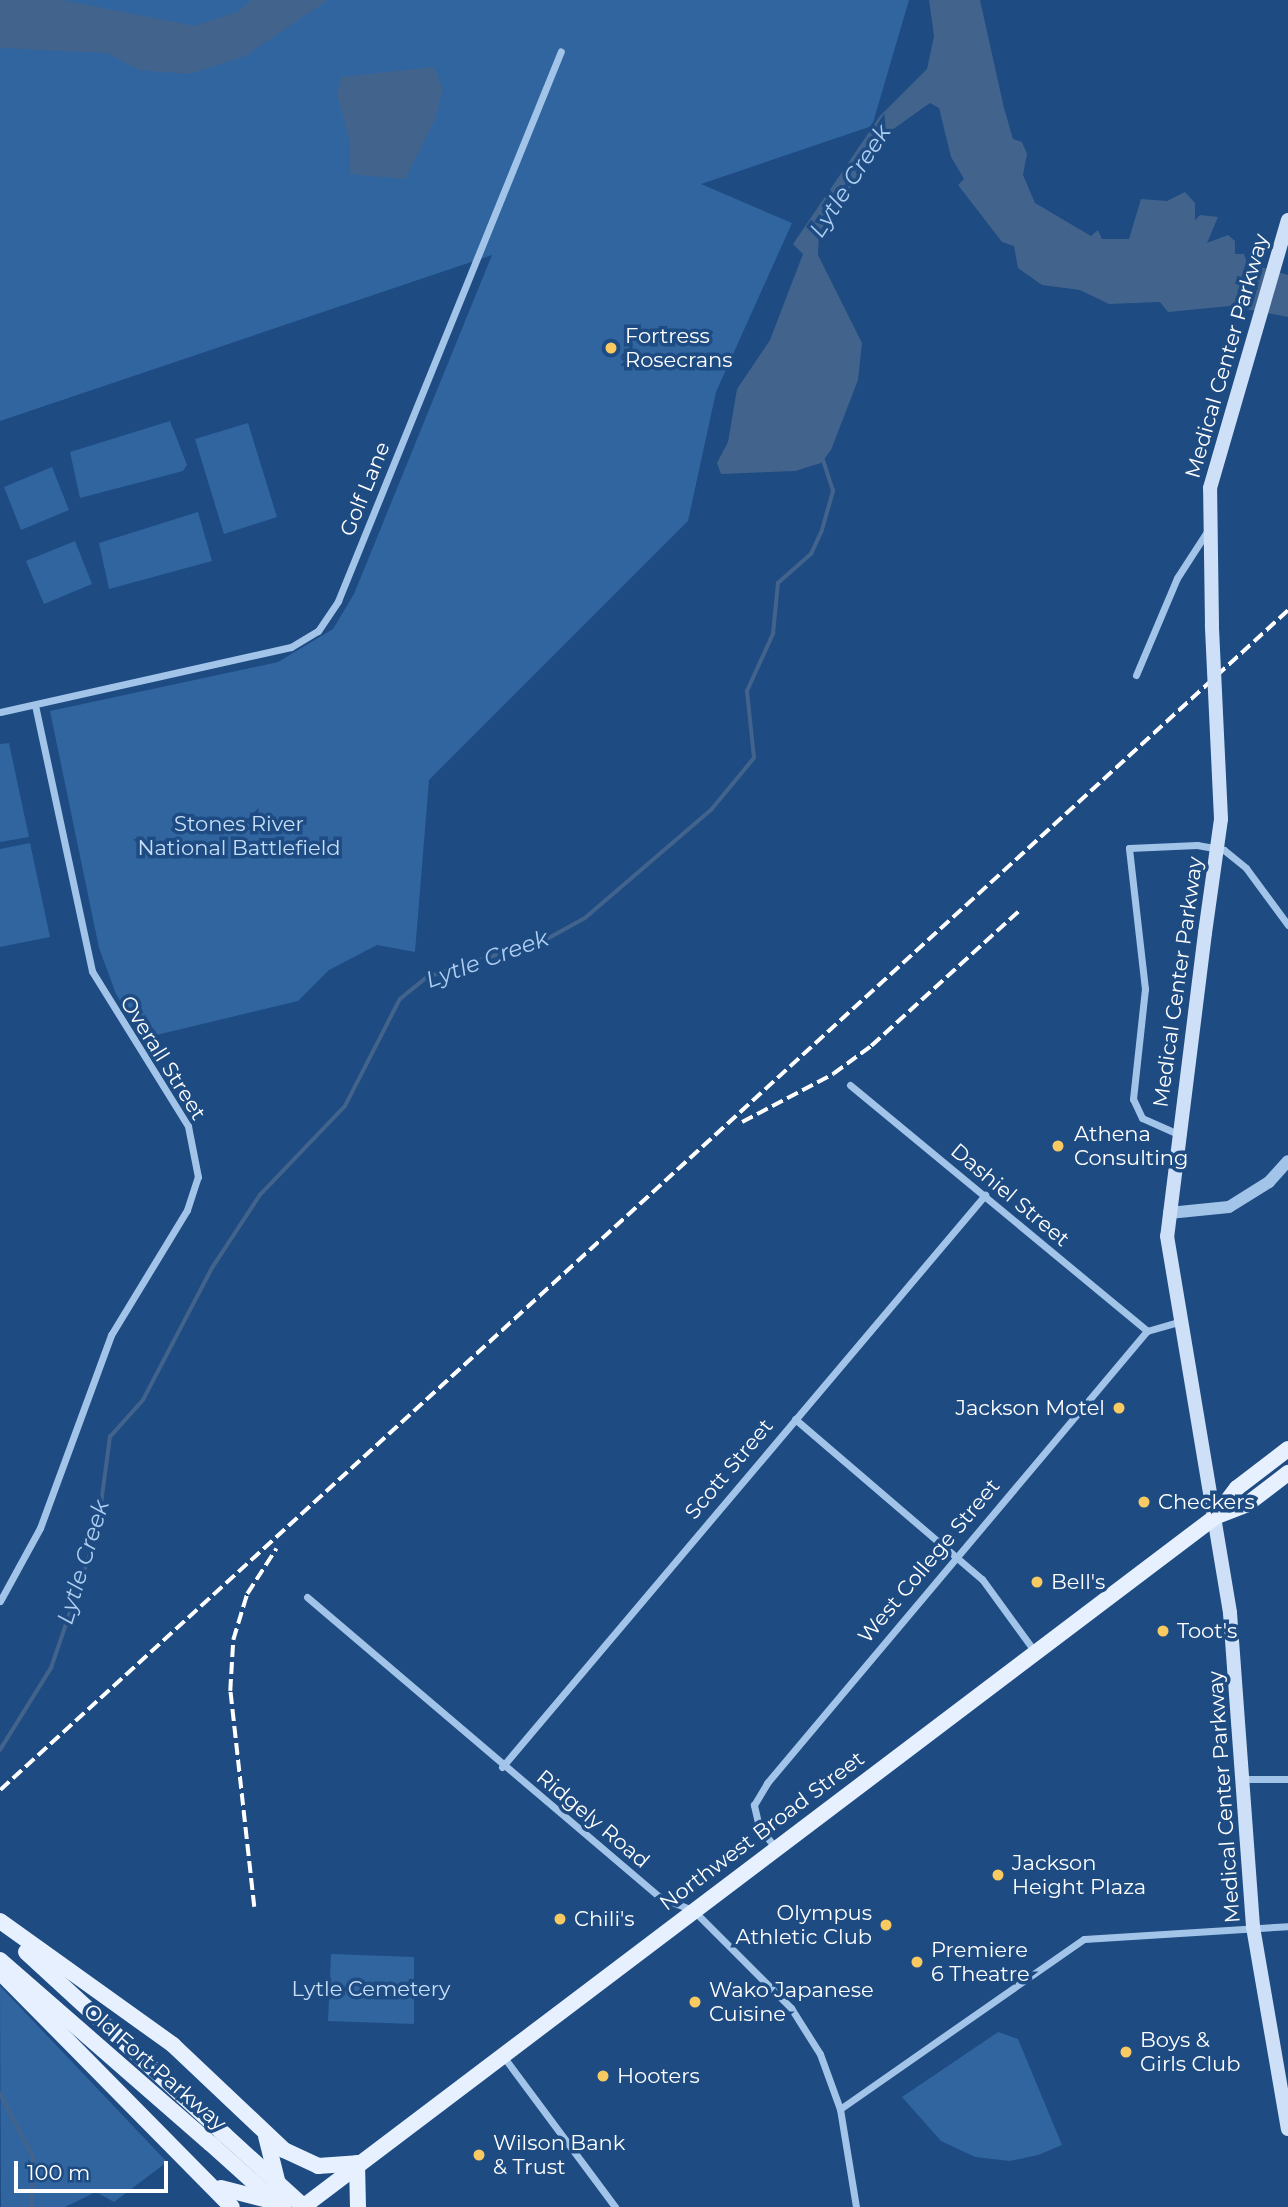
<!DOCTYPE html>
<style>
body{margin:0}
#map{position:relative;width:1288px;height:2207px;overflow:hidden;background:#1d4b82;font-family:Montserrat,sans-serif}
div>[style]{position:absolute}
.green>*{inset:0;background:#3165a0}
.water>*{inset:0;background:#42648c}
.stream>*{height:3.5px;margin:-1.75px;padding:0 1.75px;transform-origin:1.75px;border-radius:1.75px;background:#42648c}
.minor>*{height:7px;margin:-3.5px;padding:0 3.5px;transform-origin:3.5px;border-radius:3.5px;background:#a3c4e9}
.tertiary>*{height:12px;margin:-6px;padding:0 6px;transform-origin:6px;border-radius:6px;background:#a3c4e9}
.secondary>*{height:14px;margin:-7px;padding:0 7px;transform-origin:7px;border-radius:7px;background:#cee0f7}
.primary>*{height:16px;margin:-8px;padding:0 8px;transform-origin:8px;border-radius:8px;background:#e6f0fe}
.rail>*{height:3.5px;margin-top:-1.75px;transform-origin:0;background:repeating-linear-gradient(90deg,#fff 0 12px,transparent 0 17px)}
.secondary-bridge>*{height:14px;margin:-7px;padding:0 7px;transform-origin:7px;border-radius:7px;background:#cee0f7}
.primary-bridge>*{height:16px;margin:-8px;padding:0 8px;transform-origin:8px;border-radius:8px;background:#e6f0fe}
.dots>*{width:19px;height:19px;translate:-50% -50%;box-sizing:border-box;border:4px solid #1d4b82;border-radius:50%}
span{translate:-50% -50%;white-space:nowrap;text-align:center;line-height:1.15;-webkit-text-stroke:7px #1d4b82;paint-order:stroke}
.poi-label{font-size:21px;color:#fff}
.left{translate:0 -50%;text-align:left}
.right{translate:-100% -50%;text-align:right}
.street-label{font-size:21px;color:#fff}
.park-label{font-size:21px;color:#c7def7}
.water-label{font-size:23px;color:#aecef1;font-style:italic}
.scale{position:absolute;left:14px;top:2161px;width:154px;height:32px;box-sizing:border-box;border:4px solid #fff;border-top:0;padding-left:9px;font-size:21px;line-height:24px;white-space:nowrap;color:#fff;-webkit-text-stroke:5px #1d4b82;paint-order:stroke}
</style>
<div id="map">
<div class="green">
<div style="clip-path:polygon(0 0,909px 0,872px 126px,701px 184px,792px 223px,716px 392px,688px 521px,429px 780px,415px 952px,377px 945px,329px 970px,298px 1001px,144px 1038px,116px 994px,99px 948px,50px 711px,278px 662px,333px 629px,354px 594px,492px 255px,0 421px)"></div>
<div style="clip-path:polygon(170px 421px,187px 465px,183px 471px,80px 498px,70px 452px)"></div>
<div style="clip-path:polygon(248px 423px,277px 517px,224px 534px,195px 439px)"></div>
<div style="clip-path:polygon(52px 467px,69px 510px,21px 530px,4px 487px)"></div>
<div style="clip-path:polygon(198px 512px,212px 561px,109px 589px,99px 543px)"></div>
<div style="clip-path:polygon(75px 541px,92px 584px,44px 604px,26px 561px)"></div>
<div style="clip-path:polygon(9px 743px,29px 837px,0 842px,0 744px)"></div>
<div style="clip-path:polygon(30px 843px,50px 937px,0 947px,0 849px)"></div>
<div style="clip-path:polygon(331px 1954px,414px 1957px,414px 2024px,328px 2021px)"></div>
<div style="clip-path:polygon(0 1986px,167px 2162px,114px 2202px,96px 2192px,65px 2207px,1px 2207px)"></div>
<div style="clip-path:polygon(998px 2032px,1018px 2039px,1062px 2145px,1038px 2155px,1010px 2161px,975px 2157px,941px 2141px,902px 2097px)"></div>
</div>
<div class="water">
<div style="clip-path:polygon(0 0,62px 0,195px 26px,239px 11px,251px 0,328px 0,245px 56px,190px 74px,139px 70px,107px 53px,0 48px)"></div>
<div style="clip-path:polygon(929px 0,980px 0,1004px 108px,1013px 139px,1022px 142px,1027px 154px,1023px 175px,1035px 203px,1091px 236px,1098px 230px,1102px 239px,1129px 239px,1141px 199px,1167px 201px,1185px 192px,1195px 203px,1195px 220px,1200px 215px,1218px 217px,1207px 243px,1228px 235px,1235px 241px,1235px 254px,1244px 254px,1247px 263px,1288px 275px,1288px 317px,1230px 306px,1168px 312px,1160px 302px,1109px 304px,1080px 290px,1042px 285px,1018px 268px,1014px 246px,1002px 242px,958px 185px,964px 179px,951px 157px,939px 108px,930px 103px,892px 130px,819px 232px,818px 255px,862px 343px,858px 380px,831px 450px,821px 463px,795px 471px,721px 474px,717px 463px,728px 442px,737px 389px,770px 340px,803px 254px,793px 244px,880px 116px,927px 69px,934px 36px)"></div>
<div style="clip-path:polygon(434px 67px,443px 89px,435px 120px,405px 179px,350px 174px,350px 141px,337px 95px,341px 77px)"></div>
</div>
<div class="stream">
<div style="left:0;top:1750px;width:97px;rotate:-58.1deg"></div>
<div style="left:51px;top:1668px;width:142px;rotate:-71.1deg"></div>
<div style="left:97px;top:1534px;width:98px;rotate:-82.4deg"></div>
<div style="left:110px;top:1437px;width:50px;rotate:-48.3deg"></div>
<div style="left:143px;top:1400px;width:149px;rotate:-62.4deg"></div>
<div style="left:212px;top:1268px;width:87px;rotate:-56.7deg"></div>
<div style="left:260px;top:1195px;width:123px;rotate:-46.3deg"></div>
<div style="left:345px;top:1106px;width:120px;rotate:-62.8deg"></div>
<div style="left:400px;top:999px;width:35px;rotate:-39deg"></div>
<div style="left:427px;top:977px;width:126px;rotate:-17.6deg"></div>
<div style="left:547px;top:939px;width:43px;rotate:-28.9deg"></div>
<div style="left:585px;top:918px;width:166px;rotate:-40.6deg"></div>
<div style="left:711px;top:810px;width:67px;rotate:-50.4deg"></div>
<div style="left:754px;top:758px;width:67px;rotate:-96deg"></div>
<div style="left:747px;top:691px;width:63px;rotate:-65.5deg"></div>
<div style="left:773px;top:634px;width:51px;rotate:-84.4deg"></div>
<div style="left:778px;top:583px;width:44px;rotate:-41.3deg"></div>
<div style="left:811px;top:554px;width:26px;rotate:-65deg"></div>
<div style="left:822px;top:530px;width:41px;rotate:-74.2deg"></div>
<div style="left:833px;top:491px;width:36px;rotate:-108deg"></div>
<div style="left:0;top:2093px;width:73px;rotate:62.4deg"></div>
<div style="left:34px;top:2158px;width:49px;rotate:92.3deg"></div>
</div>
<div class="minor">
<div style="left:1136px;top:675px;width:105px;rotate:-67.1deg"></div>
<div style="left:1177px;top:578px;width:57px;rotate:-57.1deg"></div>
<div style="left:0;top:712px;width:298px;rotate:-12.6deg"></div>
<div style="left:291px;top:647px;width:31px;rotate:-31deg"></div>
<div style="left:318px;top:631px;width:36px;rotate:-56deg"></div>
<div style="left:338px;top:601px;width:593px;rotate:-67.93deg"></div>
<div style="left:850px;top:1085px;width:386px;rotate:39.6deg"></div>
<div style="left:1178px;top:1134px;width:39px;rotate:-156deg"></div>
<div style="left:1142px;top:1118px;width:21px;rotate:-115deg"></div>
<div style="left:1133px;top:1099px;width:111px;rotate:-83.8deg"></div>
<div style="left:1145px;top:989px;width:142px;rotate:-96.5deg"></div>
<div style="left:1129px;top:848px;width:68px;rotate:-2.5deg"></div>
<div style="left:1197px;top:845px;width:27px;rotate:10deg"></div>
<div style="left:1224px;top:850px;width:28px;rotate:39deg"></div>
<div style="left:1246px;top:868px;width:71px;rotate:53.6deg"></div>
<div style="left:795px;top:1419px;width:246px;rotate:40.6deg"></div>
<div style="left:982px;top:1579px;width:90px;rotate:54deg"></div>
<div style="left:307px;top:1597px;width:462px;rotate:40.4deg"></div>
<div style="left:659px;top:1897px;width:36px;rotate:21deg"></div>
<div style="left:693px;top:1910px;width:139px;rotate:45deg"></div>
<div style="left:791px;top:2008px;width:54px;rotate:57.8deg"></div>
<div style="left:820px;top:2054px;width:59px;rotate:70deg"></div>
<div style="left:840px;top:2109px;width:99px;rotate:80.7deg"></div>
<div style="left:0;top:1601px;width:83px;rotate:-61.3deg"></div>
<div style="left:40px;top:1528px;width:206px;rotate:-69.8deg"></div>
<div style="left:111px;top:1335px;width:146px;rotate:-58.7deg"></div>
<div style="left:187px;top:1210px;width:35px;rotate:-72deg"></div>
<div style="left:198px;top:1177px;width:52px;rotate:-101.1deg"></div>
<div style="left:188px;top:1126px;width:182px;rotate:-121.8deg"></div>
<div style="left:92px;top:971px;width:272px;rotate:-102.1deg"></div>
<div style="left:502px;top:1767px;width:749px;rotate:-49.82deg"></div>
<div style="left:1245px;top:1779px;width:43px"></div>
<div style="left:775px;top:1847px;width:26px;rotate:-129deg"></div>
<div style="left:759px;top:1827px;width:23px;rotate:-103deg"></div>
<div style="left:754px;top:1805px;width:26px;rotate:-59deg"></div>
<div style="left:767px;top:1783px;width:591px;rotate:-49.95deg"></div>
<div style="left:1147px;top:1331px;width:32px;rotate:-16deg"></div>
<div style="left:503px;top:2056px;width:188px;rotate:53.4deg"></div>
<div style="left:840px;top:2109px;width:297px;rotate:-34.9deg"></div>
<div style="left:1084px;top:1939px;width:204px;rotate:-3.6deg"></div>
</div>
<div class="tertiary">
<div style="left:1169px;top:1213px;width:60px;rotate:-5.7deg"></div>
<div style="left:1229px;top:1207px;width:47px;rotate:-32deg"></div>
<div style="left:1269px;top:1182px;width:28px;rotate:-48deg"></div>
</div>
<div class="secondary">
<div style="left:1212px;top:625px;width:137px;rotate:-90.8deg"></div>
<div style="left:1210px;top:488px;width:279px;rotate:-73.8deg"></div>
<div style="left:1205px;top:933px;width:305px;rotate:97.1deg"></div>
<div style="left:1167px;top:1236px;width:382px;rotate:80.5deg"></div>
<div style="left:1230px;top:1613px;width:315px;rotate:85.8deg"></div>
<div style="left:1253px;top:1927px;width:205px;rotate:80.2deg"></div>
</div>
<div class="primary">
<div style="left:1217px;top:1516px;width:31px;rotate:-21deg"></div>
<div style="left:1246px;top:1505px;width:53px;rotate:-37.3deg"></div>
<div style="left:0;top:1921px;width:213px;rotate:35.6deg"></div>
<div style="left:173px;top:2045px;width:153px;rotate:43.4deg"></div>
<div style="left:284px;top:2150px;width:38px;rotate:25deg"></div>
<div style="left:318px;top:2166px;width:39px;rotate:-4deg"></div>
<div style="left:357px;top:2163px;width:44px;rotate:88.7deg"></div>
<div style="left:26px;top:1952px;width:270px;rotate:42.6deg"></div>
<div style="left:0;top:1960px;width:279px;rotate:41.1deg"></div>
<div style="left:0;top:1972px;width:330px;rotate:45.4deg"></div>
<div style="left:266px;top:2136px;width:58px;rotate:76deg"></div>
<div style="left:221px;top:2188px;width:65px;rotate:14.3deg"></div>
<div style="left:303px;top:2207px;width:1144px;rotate:-37.11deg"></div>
<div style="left:1215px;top:1517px;width:36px;rotate:-53deg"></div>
<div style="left:1237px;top:1488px;width:64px;rotate:-37.4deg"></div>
</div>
<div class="rail">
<div style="left:742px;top:1122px;width:103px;rotate:-27.8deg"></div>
<div style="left:833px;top:1074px;width:47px;rotate:-36.4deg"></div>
<div style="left:871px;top:1046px;width:203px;rotate:-42.4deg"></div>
<div style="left:0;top:1790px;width:1747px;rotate:-42.49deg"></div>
<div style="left:254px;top:1907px;width:217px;rotate:-96.3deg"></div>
<div style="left:230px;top:1691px;width:51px;rotate:-86.6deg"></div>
<div style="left:233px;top:1640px;width:48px;rotate:-73.1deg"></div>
<div style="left:247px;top:1594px;width:54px;rotate:-57.2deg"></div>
</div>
<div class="secondary-bridge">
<div style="left:1205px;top:933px;width:115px;rotate:-82deg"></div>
<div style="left:1221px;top:819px;width:194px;rotate:-92.7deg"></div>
</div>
<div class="primary-bridge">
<div style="left:225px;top:2135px;width:107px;rotate:42.3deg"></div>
<div style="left:210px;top:2143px;width:96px;rotate:42deg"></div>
</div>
<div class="dots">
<div style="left:611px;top:348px;background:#f9ca61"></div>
<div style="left:1058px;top:1146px;background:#f9ca61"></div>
<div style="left:1119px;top:1408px;background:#f9ca61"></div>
<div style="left:1144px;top:1502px;background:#f9ca61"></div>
<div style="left:1037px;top:1582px;background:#f9ca61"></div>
<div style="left:1163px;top:1631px;background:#f9ca61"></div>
<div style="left:998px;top:1875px;background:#f9ca61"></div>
<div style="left:560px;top:1919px;background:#f9ca61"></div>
<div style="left:886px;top:1925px;background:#f9ca61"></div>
<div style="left:917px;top:1962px;background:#f9ca61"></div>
<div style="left:695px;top:2002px;background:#f9ca61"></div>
<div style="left:1126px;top:2052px;background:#f9ca61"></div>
<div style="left:603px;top:2076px;background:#f9ca61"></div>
<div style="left:479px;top:2155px;background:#f9ca61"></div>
</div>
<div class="poi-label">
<span class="left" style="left:625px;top:348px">Fortress<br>Rosecrans</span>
<span class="left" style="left:1074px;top:1146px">Athena<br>Consulting</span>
<span class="right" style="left:1105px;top:1408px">Jackson Motel</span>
<span class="left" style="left:1158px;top:1502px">Checkers</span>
<span class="left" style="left:1051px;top:1582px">Bell's</span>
<span class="left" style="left:1177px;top:1631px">Toot's</span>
<span class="left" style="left:1012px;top:1875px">Jackson<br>Height Plaza</span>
<span class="right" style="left:872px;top:1925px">Olympus<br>Athletic Club</span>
<span class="left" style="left:574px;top:1919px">Chili's</span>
<span class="left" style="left:931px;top:1962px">Premiere<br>6 Theatre</span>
<span class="left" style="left:709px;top:2002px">Wako Japanese<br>Cuisine</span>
<span class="left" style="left:1140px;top:2052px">Boys &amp;<br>Girls Club</span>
<span class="left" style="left:617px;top:2076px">Hooters</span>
<span class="left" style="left:493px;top:2155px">Wilson Bank<br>&amp; Trust</span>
</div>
<div class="street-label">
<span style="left:1227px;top:356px;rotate:-74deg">Medical Center Parkway</span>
<span style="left:365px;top:489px;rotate:-68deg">Golf Lane</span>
<span style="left:1178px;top:982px;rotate:-82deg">Medical Center Parkway</span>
<span style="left:163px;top:1058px;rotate:58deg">Overall Street</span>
<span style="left:1010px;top:1195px;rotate:40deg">Dashiel Street</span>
<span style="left:729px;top:1469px;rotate:-50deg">Scott Street</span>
<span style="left:929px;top:1561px;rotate:-50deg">West College Street</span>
<span style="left:1224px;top:1797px;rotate:-94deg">Medical Center Parkway</span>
<span style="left:593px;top:1819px;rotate:40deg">Ridgely Road</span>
<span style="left:762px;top:1831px;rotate:-37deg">Northwest Broad Street</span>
<span style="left:155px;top:2067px;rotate:41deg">Old Fort Parkway</span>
</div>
<div class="park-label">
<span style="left:239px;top:836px">Stones River<br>National Battlefield</span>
<span style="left:371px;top:1989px">Lytle Cemetery</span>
</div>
<div class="water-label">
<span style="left:850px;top:181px;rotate:-57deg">Lytle Creek</span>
<span style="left:487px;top:959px;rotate:-20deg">Lytle Creek</span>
<span style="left:83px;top:1562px;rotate:-73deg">Lytle Creek</span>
</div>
<div class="scale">100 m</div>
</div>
